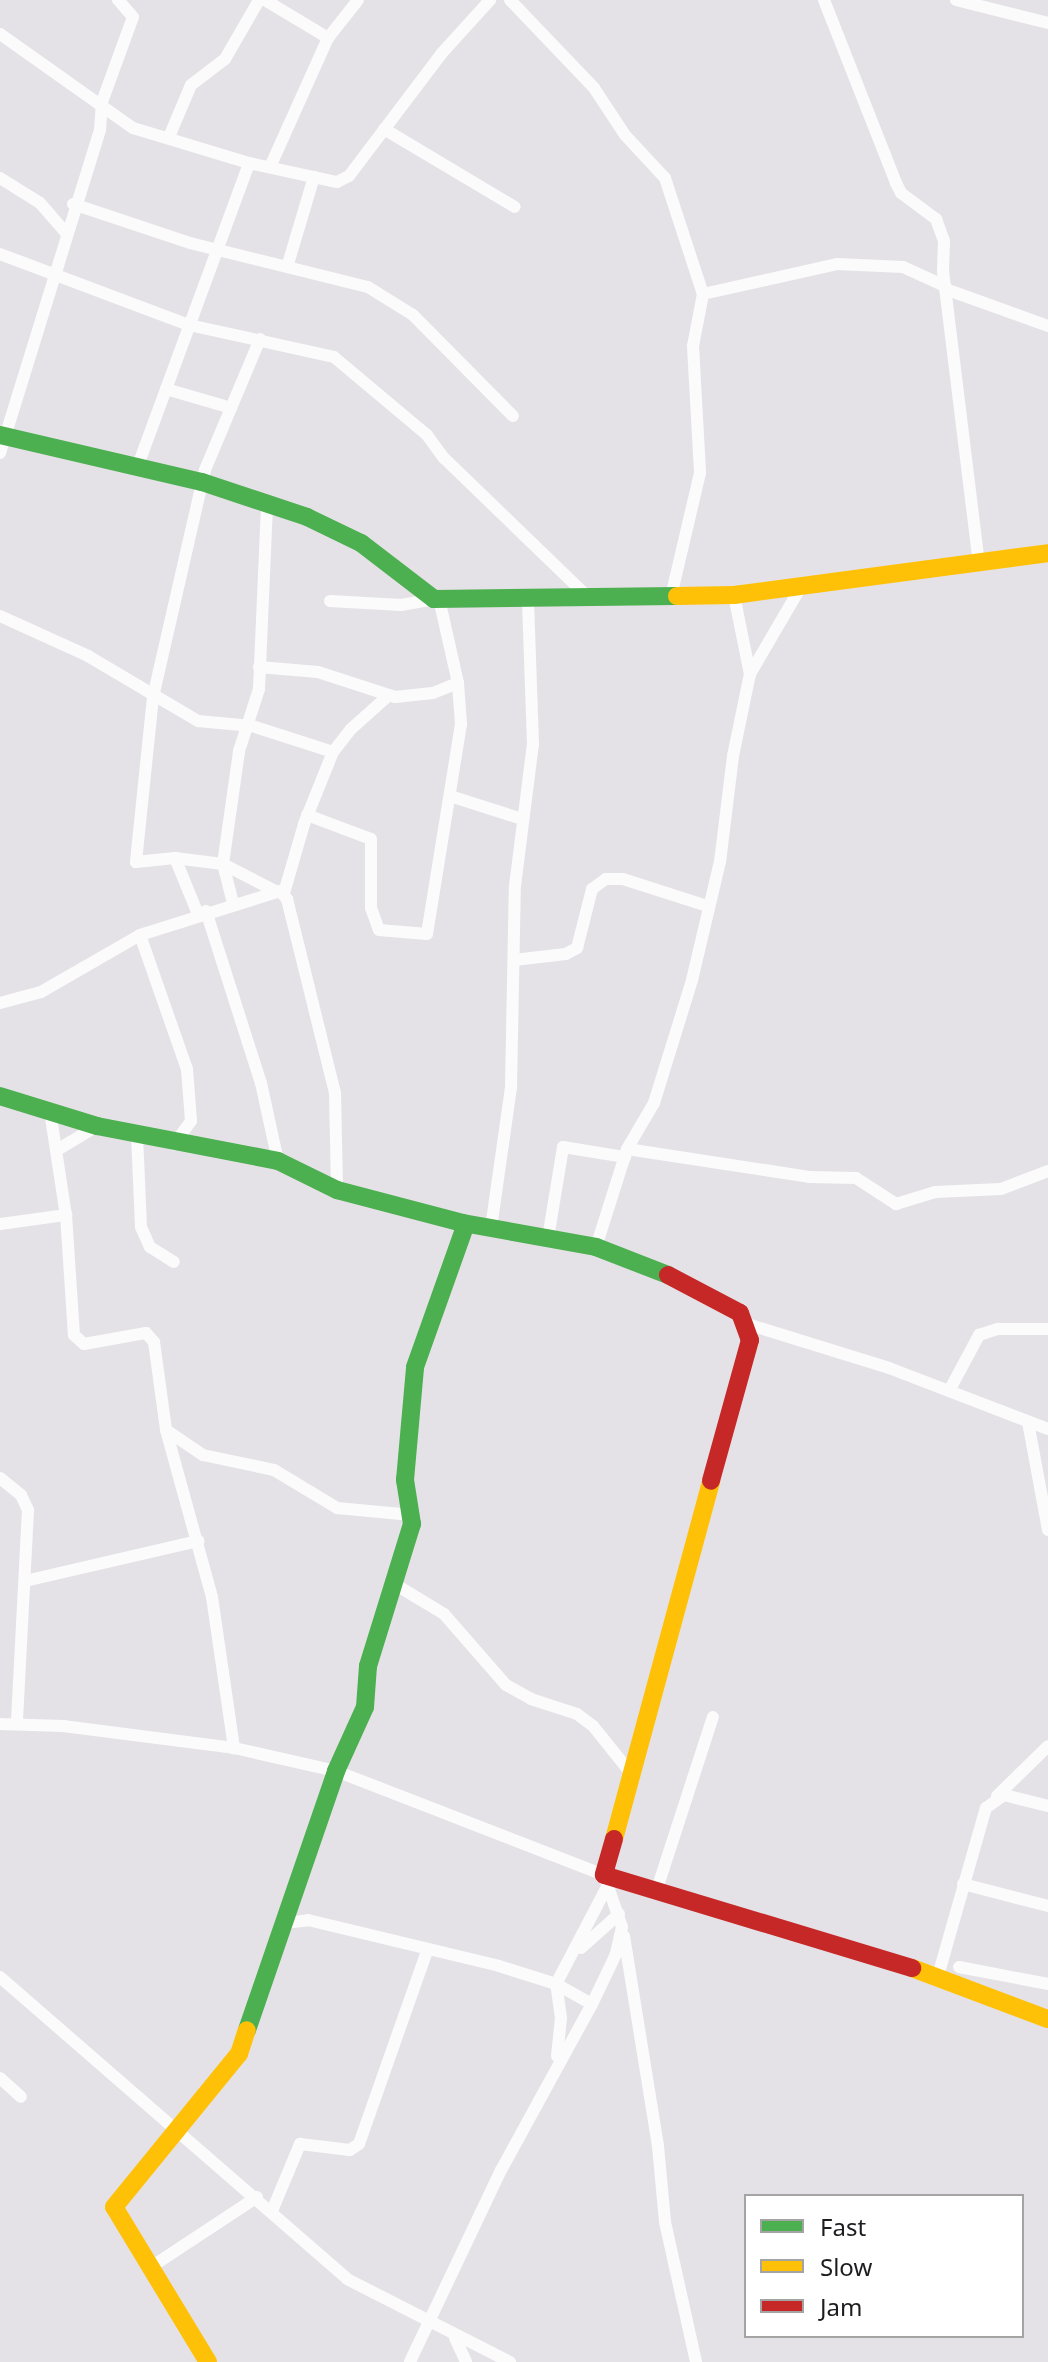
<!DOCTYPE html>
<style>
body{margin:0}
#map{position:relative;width:1048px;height:2362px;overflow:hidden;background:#e5e2e7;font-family:"Noto Sans",sans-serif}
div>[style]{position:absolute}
.street>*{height:12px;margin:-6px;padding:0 6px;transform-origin:6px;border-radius:6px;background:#fbfbfb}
.fast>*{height:18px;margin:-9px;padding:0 9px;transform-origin:9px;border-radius:9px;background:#4caf50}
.slow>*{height:18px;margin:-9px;padding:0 9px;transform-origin:9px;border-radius:9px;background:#ffc107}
.jam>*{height:18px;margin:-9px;padding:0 9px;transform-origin:9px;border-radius:9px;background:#c62828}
span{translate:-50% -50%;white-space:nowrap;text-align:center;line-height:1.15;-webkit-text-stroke:8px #fff;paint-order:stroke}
.legend{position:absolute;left:744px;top:2194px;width:280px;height:144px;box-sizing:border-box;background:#fff;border:2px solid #a5a4a5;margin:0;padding:10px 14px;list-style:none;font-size:24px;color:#1d1c1f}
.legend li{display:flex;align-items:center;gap:16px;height:40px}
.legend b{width:40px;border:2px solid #a5a4a5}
</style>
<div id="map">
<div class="street">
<div style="left:265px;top:0;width:74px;rotate:31.1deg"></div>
<div style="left:510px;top:0;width:122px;rotate:46.3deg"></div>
<div style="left:594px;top:88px;width:56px;rotate:56.6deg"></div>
<div style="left:625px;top:135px;width:59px;rotate:47.1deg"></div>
<div style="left:665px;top:178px;width:122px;rotate:71.9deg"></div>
<div style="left:703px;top:294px;width:53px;rotate:100.9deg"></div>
<div style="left:693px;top:346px;width:127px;rotate:86.8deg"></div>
<div style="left:700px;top:473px;width:127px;rotate:103.2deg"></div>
<div style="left:824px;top:0;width:197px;rotate:68.5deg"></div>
<div style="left:896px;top:183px;width:11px;rotate:63deg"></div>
<div style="left:901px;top:193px;width:44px;rotate:36.6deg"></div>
<div style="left:936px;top:219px;width:23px;rotate:70deg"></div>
<div style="left:944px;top:241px;width:30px;rotate:92deg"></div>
<div style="left:943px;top:271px;width:294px;rotate:83deg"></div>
<div style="left:956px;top:0;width:95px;rotate:14deg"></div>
<div style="left:0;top:34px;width:163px;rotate:35.3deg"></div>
<div style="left:133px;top:128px;width:121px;rotate:16.8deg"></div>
<div style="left:249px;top:163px;width:90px;rotate:12.2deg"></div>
<div style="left:337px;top:182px;width:13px;rotate:-27deg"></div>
<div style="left:349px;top:176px;width:154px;rotate:-52.9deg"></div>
<div style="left:442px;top:53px;width:72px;rotate:-47.8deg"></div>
<div style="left:384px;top:129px;width:152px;rotate:30.8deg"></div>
<div style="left:169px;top:137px;width:56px;rotate:-67.1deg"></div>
<div style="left:191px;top:85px;width:43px;rotate:-37.4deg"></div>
<div style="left:225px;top:59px;width:68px;rotate:-60deg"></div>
<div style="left:270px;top:167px;width:141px;rotate:-65.8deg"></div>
<div style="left:328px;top:38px;width:48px;rotate:-51.7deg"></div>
<div style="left:0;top:178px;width:47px;rotate:32deg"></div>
<div style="left:40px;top:203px;width:38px;rotate:49deg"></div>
<div style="left:73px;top:204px;width:123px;rotate:18.4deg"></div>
<div style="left:190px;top:243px;width:183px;rotate:13.9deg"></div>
<div style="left:368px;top:287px;width:53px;rotate:31.9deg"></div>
<div style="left:413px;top:315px;width:142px;rotate:45.3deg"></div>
<div style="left:0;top:254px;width:202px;rotate:20.6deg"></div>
<div style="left:189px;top:325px;width:148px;rotate:12.4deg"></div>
<div style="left:334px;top:357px;width:121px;rotate:40deg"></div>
<div style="left:427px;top:435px;width:29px;rotate:54deg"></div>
<div style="left:444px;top:458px;width:203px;rotate:44deg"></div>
<div style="left:288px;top:264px;width:91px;rotate:-73.4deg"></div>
<div style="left:948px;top:290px;width:106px;rotate:19.8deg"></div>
<div style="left:703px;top:294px;width:137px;rotate:-12.6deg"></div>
<div style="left:837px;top:264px;width:66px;rotate:2.6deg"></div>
<div style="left:903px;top:267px;width:46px;rotate:24.3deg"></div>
<div style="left:260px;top:339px;width:142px;rotate:112.8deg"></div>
<div style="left:205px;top:470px;width:233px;rotate:102.9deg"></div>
<div style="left:153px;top:697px;width:166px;rotate:95.9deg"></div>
<div style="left:136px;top:862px;width:39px;rotate:-6deg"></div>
<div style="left:175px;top:858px;width:48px;rotate:7.1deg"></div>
<div style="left:223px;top:864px;width:59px;rotate:27.4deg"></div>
<div style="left:166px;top:389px;width:68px;rotate:16.3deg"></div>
<div style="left:0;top:453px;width:338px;rotate:-72.8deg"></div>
<div style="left:100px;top:130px;width:28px;rotate:-86deg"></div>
<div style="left:102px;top:102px;width:90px;rotate:-70deg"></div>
<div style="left:133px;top:17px;width:23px;rotate:-131deg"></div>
<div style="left:137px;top:468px;width:325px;rotate:-69.8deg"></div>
<div style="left:734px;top:595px;width:81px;rotate:78.6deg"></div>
<div style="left:330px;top:601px;width:71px;rotate:3.2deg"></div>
<div style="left:401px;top:605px;width:34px;rotate:-10deg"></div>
<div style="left:0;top:616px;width:97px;rotate:24.4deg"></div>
<div style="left:88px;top:656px;width:128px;rotate:30.6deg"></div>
<div style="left:198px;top:721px;width:54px;rotate:5.3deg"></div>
<div style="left:252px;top:726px;width:85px;rotate:17.8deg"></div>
<div style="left:259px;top:667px;width:59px;rotate:4.8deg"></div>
<div style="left:318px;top:672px;width:81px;rotate:18deg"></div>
<div style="left:395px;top:697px;width:38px;rotate:-6deg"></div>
<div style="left:433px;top:693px;width:27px;rotate:-22deg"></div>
<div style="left:450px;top:796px;width:72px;rotate:17.7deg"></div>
<div style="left:307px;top:815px;width:68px;rotate:20.6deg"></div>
<div style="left:371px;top:839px;width:69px;rotate:90deg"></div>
<div style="left:371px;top:908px;width:23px;rotate:70deg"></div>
<div style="left:379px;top:930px;width:48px;rotate:4.8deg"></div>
<div style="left:427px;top:934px;width:213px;rotate:-80.8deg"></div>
<div style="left:461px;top:724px;width:41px;rotate:-94.2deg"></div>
<div style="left:458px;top:683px;width:86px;rotate:-102.7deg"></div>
<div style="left:175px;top:858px;width:61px;rotate:67.7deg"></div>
<div style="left:284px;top:893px;width:72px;rotate:-73.8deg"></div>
<div style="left:304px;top:824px;width:78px;rotate:-68.1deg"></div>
<div style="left:333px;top:752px;width:29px;rotate:-52deg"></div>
<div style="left:351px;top:729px;width:51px;rotate:-41.8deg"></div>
<div style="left:233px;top:903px;width:40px;rotate:-104.4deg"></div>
<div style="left:223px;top:864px;width:114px;rotate:-81.9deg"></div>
<div style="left:239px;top:751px;width:65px;rotate:-72.1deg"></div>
<div style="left:259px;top:689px;width:186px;rotate:-87.5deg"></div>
<div style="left:206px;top:911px;width:181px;rotate:72.3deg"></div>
<div style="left:261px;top:1083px;width:80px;rotate:77.7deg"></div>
<div style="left:140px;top:935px;width:142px;rotate:70.7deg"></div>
<div style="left:187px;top:1069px;width:52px;rotate:85.6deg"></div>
<div style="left:191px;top:1121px;width:29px;rotate:126deg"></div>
<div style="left:514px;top:960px;width:52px;rotate:-6.6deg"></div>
<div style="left:566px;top:954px;width:13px;rotate:-29deg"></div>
<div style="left:577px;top:948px;width:61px;rotate:-75.7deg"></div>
<div style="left:592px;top:889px;width:17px;rotate:-36deg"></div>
<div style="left:606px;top:879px;width:17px"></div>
<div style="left:623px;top:879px;width:88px;rotate:17.8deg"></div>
<div style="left:0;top:1003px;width:42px;rotate:-15deg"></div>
<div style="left:41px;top:992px;width:114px;rotate:-29.9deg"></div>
<div style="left:140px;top:935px;width:147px;rotate:-17.4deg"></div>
<div style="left:280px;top:891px;width:11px;rotate:49deg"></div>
<div style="left:287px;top:899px;width:200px;rotate:76.1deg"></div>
<div style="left:335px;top:1093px;width:97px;rotate:88.8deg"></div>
<div style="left:50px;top:1111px;width:105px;rotate:81.3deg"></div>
<div style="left:66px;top:1215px;width:120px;rotate:86.2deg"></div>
<div style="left:74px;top:1335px;width:13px;rotate:42deg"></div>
<div style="left:84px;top:1344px;width:63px;rotate:-10.1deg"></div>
<div style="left:146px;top:1333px;width:12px;rotate:48deg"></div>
<div style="left:154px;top:1342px;width:89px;rotate:82.2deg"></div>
<div style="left:166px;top:1430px;width:173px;rotate:74.6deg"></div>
<div style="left:212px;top:1597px;width:153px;rotate:81.7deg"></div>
<div style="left:137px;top:1135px;width:92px;rotate:87.5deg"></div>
<div style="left:141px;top:1227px;width:22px;rotate:66deg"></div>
<div style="left:150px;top:1247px;width:28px;rotate:32deg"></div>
<div style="left:627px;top:1149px;width:184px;rotate:8.7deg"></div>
<div style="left:809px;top:1177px;width:47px;rotate:1.2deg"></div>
<div style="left:856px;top:1178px;width:48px;rotate:33deg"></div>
<div style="left:896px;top:1204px;width:41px;rotate:-17.1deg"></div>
<div style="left:935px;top:1192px;width:66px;rotate:-2.6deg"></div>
<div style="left:1001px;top:1189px;width:50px;rotate:-21deg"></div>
<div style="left:57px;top:1150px;width:47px;rotate:-31deg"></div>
<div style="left:0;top:1224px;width:67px;rotate:-7.8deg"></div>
<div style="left:491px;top:1228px;width:142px;rotate:-81.9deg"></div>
<div style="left:511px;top:1087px;width:201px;rotate:-88.9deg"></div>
<div style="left:515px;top:886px;width:143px;rotate:-82.8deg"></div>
<div style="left:533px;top:744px;width:143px;rotate:-92deg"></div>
<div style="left:548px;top:1238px;width:92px;rotate:-80.6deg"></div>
<div style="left:563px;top:1147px;width:63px;rotate:9.2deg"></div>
<div style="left:596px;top:1247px;width:103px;rotate:-72.4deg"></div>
<div style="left:627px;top:1149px;width:53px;rotate:-59.6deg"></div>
<div style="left:654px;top:1103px;width:129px;rotate:-72.8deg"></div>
<div style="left:692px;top:980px;width:121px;rotate:-76.7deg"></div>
<div style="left:720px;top:862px;width:107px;rotate:-83deg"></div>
<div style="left:733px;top:756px;width:84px;rotate:-78.3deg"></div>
<div style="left:750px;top:674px;width:97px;rotate:-59.7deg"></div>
<div style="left:747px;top:1324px;width:149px;rotate:17.2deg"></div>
<div style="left:889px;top:1368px;width:170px;rotate:21deg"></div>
<div style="left:949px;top:1391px;width:64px;rotate:-61.8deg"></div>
<div style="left:979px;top:1335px;width:20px;rotate:-18deg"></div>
<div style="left:998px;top:1329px;width:50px"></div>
<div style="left:1028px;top:1422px;width:110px;rotate:79.5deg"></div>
<div style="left:166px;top:1430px;width:45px;rotate:34deg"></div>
<div style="left:203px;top:1455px;width:73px;rotate:11.9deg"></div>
<div style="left:274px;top:1470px;width:74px;rotate:31.1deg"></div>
<div style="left:337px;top:1508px;width:75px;rotate:5.3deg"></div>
<div style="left:0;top:1478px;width:27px;rotate:39deg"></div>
<div style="left:21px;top:1495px;width:17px;rotate:65deg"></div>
<div style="left:28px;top:1510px;width:213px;rotate:93deg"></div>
<div style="left:25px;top:1581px;width:178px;rotate:-13deg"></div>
<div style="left:396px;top:1585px;width:56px;rotate:31.1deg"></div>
<div style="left:444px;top:1614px;width:94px;rotate:48.9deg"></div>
<div style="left:506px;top:1685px;width:29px;rotate:29deg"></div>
<div style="left:531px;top:1699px;width:48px;rotate:18.1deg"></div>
<div style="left:577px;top:1714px;width:20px;rotate:37deg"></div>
<div style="left:593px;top:1726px;width:59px;rotate:51.2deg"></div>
<div style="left:0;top:1724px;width:63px;rotate:1.8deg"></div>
<div style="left:63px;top:1726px;width:172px;rotate:7.3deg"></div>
<div style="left:234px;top:1748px;width:105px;rotate:12.7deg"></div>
<div style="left:336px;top:1771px;width:287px;rotate:21.2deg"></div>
<div style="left:604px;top:1875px;width:55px;rotate:70.9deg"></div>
<div style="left:622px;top:1927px;width:28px;rotate:103deg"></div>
<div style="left:616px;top:1954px;width:55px;rotate:115.6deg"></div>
<div style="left:997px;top:1796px;width:71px;rotate:-44.4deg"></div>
<div style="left:963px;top:1884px;width:88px;rotate:14.5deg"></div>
<div style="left:656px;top:1892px;width:184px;rotate:-72deg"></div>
<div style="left:285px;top:1923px;width:23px;rotate:-7deg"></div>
<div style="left:308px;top:1920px;width:196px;rotate:13.5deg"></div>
<div style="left:499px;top:1966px;width:60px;rotate:17.5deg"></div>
<div style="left:556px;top:1984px;width:41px;rotate:29.1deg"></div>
<div style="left:592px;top:2004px;width:189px;rotate:118.7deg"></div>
<div style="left:501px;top:2170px;width:212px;rotate:115.4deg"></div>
<div style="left:624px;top:1936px;width:213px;rotate:80.8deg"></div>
<div style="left:658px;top:2146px;width:76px;rotate:84.7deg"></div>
<div style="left:665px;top:2222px;width:143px;rotate:77.5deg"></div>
<div style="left:581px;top:1948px;width:51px;rotate:-41.8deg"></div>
<div style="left:959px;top:1967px;width:91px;rotate:10.8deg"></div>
<div style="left:938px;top:1976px;width:175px;rotate:-74.1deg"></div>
<div style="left:986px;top:1808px;width:22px;rotate:-36deg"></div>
<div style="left:1004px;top:1795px;width:45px;rotate:14deg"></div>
<div style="left:0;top:1977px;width:460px;rotate:41deg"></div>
<div style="left:347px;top:2279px;width:183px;rotate:27deg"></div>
<div style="left:557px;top:2056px;width:38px;rotate:-84deg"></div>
<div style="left:561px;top:2018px;width:34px;rotate:-98deg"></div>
<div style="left:556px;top:1984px;width:112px;rotate:-62.3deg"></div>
<div style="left:0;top:2078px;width:28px;rotate:42deg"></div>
<div style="left:272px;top:2211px;width:73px;rotate:-67.3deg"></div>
<div style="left:300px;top:2144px;width:50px;rotate:6.8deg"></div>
<div style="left:350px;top:2150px;width:11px;rotate:-34deg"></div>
<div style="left:359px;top:2144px;width:205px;rotate:-70.6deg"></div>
<div style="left:151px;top:2267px;width:127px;rotate:-33.4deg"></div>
<div style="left:455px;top:2338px;width:26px;rotate:65deg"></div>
</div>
<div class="fast">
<div style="left:0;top:435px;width:207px;rotate:13.1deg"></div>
<div style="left:202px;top:482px;width:111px;rotate:18.4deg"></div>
<div style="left:307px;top:517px;width:60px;rotate:25.7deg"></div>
<div style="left:361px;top:543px;width:92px;rotate:37.5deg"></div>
<div style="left:434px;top:599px;width:243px;rotate:-0.7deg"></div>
<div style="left:0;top:1096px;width:102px;rotate:17.2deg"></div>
<div style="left:97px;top:1126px;width:184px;rotate:10.9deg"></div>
<div style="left:278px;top:1161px;width:66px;rotate:26.2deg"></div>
<div style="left:337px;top:1190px;width:130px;rotate:14.7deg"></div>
<div style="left:463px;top:1223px;width:135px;rotate:10.2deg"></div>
<div style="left:596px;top:1247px;width:77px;rotate:21.3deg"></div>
<div style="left:247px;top:2030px;width:274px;rotate:-71deg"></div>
<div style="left:336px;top:1771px;width:70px;rotate:-65.6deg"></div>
<div style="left:365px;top:1707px;width:41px;rotate:-85.8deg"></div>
<div style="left:368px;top:1666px;width:149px;rotate:-72.8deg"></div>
<div style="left:412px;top:1524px;width:45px;rotate:-99deg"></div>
<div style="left:405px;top:1480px;width:113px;rotate:-84.9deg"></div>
<div style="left:415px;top:1367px;width:152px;rotate:-70.4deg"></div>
</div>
<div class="slow">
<div style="left:677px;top:596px;width:57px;rotate:-1deg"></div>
<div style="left:734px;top:595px;width:317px;rotate:-7.6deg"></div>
<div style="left:614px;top:1839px;width:371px;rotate:-74.8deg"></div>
<div style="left:912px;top:1968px;width:145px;rotate:20.6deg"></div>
<div style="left:208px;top:2362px;width:181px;rotate:-121.2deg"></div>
<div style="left:114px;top:2207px;width:198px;rotate:-50.8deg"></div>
<div style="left:239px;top:2054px;width:25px;rotate:-72deg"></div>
</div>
<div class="jam">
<div style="left:668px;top:1275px;width:81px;rotate:27.8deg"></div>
<div style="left:740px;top:1313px;width:29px;rotate:70deg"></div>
<div style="left:750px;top:1340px;width:146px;rotate:105.5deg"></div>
<div style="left:614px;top:1839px;width:37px;rotate:106deg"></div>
<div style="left:604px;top:1875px;width:322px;rotate:16.8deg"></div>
</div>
<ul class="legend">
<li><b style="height:10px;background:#4caf50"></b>Fast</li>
<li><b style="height:10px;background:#ffc107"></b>Slow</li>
<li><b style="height:10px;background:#c62828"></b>Jam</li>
</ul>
</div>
